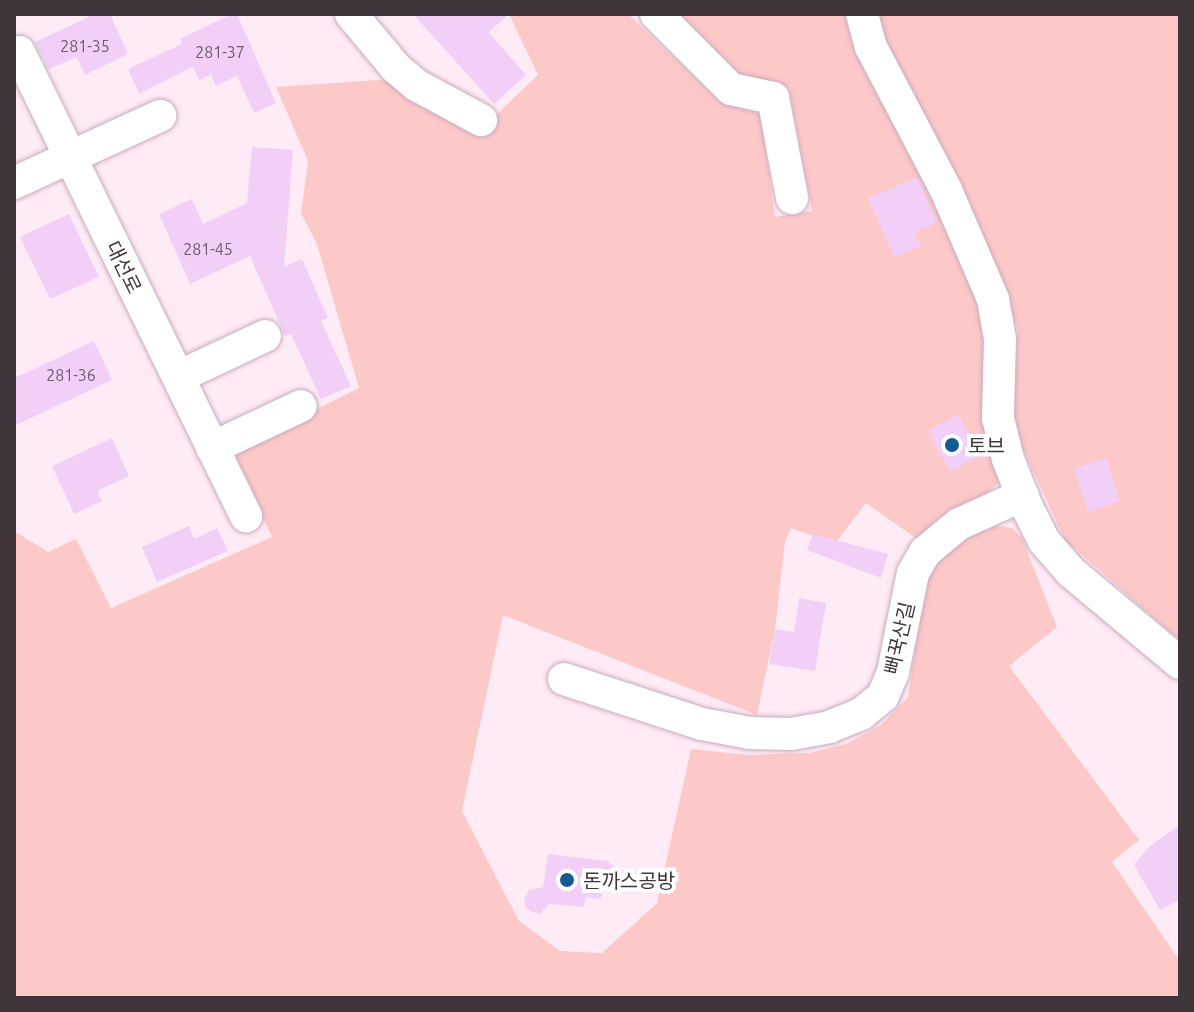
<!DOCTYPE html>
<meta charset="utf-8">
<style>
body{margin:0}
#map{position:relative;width:1194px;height:1012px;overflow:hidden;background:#feebf6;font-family:Ubuntu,"Noto Sans KR",sans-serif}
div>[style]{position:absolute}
.green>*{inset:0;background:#fdc8c8}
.building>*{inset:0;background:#f2cff7}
.roads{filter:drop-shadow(0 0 2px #c9abbd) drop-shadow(0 0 2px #c9abbd)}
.minor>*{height:32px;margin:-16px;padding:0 16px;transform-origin:16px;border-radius:16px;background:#fff}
.dots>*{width:22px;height:22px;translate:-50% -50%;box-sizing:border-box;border:4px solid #fff;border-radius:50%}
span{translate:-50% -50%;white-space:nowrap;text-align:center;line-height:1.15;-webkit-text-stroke:8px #fff;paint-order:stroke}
.number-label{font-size:16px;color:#6d5c6b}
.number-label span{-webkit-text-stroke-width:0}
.street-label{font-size:20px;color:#41353c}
.poi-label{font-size:20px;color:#41353c}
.left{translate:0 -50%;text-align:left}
.frame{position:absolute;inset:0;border:16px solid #41353c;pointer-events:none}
</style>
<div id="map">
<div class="green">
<div style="clip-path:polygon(509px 14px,628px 14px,722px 103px,761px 114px,775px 217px,812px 211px,789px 89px,742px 76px,680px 14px,852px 14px,987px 319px,1000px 481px,984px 496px,937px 519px,920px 541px,866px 503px,835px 544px,791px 528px,785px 542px,775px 629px,757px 715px,503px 615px,462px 811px,519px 921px,560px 951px,602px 953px,657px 903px,691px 749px,750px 755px,809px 753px,846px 744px,881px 725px,908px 697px,924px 593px,932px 569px,970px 534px,997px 526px,1012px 528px,1022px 538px,1057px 627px,1009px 666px,1139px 840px,1112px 862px,1180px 961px,1180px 998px,14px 998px,14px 531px,48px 552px,76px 539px,111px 608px,272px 537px,236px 461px,239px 448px,359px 388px,317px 244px,301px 213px,308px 161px,276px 87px,393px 79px,412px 96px,490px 133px,498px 113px,538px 75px)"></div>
<div style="clip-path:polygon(876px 14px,1180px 14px,1180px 641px,1065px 540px,1017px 436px,1011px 392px,1018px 329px,963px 193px,888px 57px)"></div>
</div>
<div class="building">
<div style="clip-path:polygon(95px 14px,110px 14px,128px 54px,85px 75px,77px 57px,49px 69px,35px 42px)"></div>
<div style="clip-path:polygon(232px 14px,237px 14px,276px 103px,254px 113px,237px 76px,216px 86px,211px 75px,199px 80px,193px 67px,139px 94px,128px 69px,182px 44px,180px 39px)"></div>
<div style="clip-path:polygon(413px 14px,509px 14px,489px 32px,526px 75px,494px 104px)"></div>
<div style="clip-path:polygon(252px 147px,293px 150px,284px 267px,302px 259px,328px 318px,321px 321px,351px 386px,321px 399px,291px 334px,285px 336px,250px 256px,190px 284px,159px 214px,192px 199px,203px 224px,247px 203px)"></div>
<div style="clip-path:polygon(918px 177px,937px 223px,915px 232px,921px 246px,894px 257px,868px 198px)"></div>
<div style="clip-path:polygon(69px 214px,99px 277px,50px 299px,20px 237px)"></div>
<div style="clip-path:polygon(94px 341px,112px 380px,14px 426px,14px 378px)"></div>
<div style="clip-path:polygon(958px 414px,981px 455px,950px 472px,928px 431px)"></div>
<div style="clip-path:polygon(112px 438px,129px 476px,97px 491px,102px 501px,74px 514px,52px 466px)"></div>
<div style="clip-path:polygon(1106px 458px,1120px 501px,1088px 512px,1074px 468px)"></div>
<div style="clip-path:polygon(189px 526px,194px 539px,217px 528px,228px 551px,157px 582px,142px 547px)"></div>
<div style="clip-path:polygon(813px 534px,888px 554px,881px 578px,807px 550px)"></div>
<div style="clip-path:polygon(799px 598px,826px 603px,815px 671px,769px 664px,775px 629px,794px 632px)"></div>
<div style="clip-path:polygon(1180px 825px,1180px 900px,1160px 910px,1134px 865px,1151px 845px)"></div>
<div style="clip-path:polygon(548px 854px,607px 861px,615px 867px,616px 879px,603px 888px,601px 899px,586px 897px,584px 907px,549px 904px,540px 914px,532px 912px,526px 908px,524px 899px,529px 890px,543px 887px)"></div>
</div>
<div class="roads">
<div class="minor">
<div style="left:351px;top:14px;width:70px;rotate:50.2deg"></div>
<div style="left:396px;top:68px;width:26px;rotate:40deg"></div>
<div style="left:416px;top:85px;width:74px;rotate:28.3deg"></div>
<div style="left:656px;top:14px;width:106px;rotate:45deg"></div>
<div style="left:731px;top:89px;width:43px;rotate:12.1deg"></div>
<div style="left:773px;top:98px;width:102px;rotate:79.2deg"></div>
<div style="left:862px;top:14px;width:34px;rotate:75deg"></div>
<div style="left:871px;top:47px;width:161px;rotate:62.3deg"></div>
<div style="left:946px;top:190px;width:119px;rotate:66.7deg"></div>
<div style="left:993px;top:299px;width:41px;rotate:80.1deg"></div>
<div style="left:1000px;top:339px;width:79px;rotate:91.5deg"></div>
<div style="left:998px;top:418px;width:42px;rotate:76.3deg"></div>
<div style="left:1008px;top:459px;width:49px;rotate:68.6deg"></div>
<div style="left:1026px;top:505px;width:40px;rotate:63.4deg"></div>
<div style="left:1044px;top:541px;width:41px;rotate:48.9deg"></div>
<div style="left:1071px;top:572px;width:142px;rotate:39.9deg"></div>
<div style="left:19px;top:52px;width:517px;rotate:63.93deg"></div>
<div style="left:14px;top:183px;width:161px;rotate:-24.7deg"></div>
<div style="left:178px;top:377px;width:96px;rotate:-25.2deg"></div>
<div style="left:212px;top:448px;width:98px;rotate:-25.3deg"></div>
<div style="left:564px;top:679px;width:145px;rotate:18.1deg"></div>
<div style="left:702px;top:724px;width:49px;rotate:10.6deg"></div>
<div style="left:750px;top:733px;width:41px;rotate:1.4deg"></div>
<div style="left:791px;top:734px;width:39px;rotate:-10deg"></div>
<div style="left:829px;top:727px;width:35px;rotate:-22deg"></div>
<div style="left:861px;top:714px;width:28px;rotate:-39deg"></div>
<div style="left:883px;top:696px;width:26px;rotate:-67deg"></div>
<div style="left:893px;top:672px;width:101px;rotate:-78.6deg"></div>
<div style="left:913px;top:573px;width:24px;rotate:-60deg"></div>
<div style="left:925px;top:552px;width:44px;rotate:-39.5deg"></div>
<div style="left:959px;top:524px;width:70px;rotate:-24.4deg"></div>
</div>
</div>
<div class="dots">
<div style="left:952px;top:445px;background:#145b8f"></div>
<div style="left:567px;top:880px;background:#145b8f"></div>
</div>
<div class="number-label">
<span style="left:85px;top:46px">281-35</span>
<span style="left:220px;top:52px">281-37</span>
<span style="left:208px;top:249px">281-45</span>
<span style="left:71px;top:375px">281-36</span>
</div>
<div class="street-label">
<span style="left:124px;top:267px;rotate:64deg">대선로</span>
<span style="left:899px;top:638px;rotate:-77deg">뻐꾹산길</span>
</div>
<div class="poi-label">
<span class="left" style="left:968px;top:445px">토브</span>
<span class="left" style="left:583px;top:880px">돈까스공방</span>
</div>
<div class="frame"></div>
</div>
